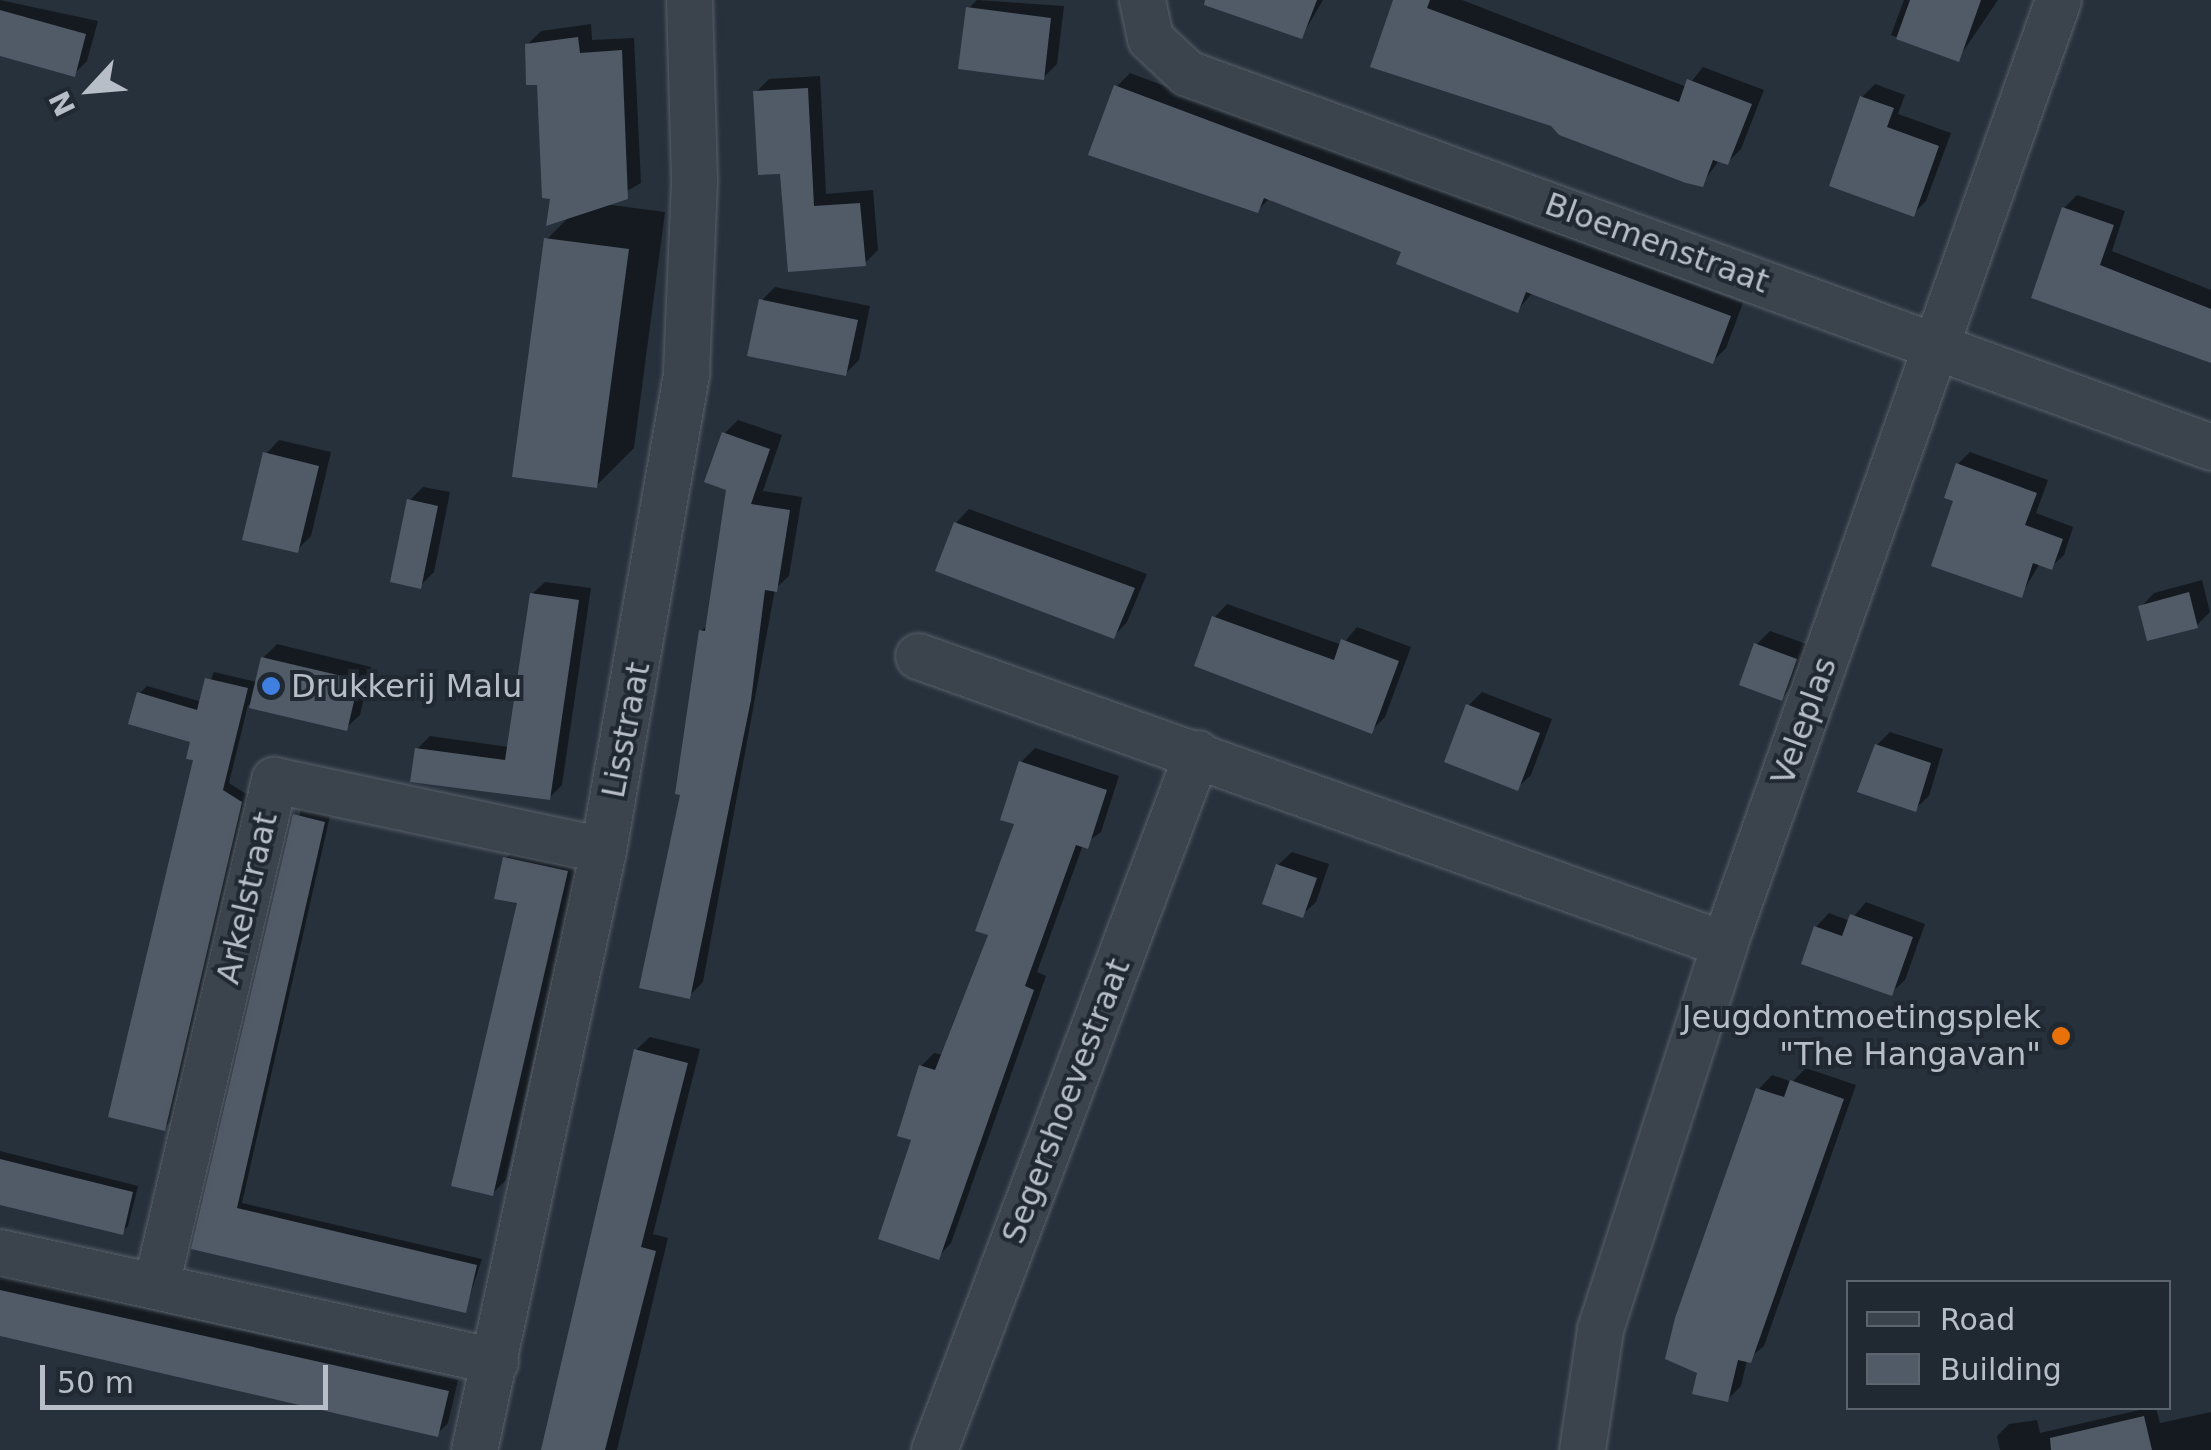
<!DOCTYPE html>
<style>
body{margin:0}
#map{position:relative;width:2211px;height:1450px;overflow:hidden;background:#27313c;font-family:"DejaVu Sans",sans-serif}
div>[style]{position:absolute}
.shadow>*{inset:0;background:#0007}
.building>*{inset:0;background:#515a67}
.roads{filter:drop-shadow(0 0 2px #59616b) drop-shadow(0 0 2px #59616b)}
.minor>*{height:45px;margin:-22.5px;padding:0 22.5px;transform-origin:22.5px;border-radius:22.5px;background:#3b434d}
.dots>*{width:28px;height:28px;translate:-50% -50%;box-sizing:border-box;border:5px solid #202832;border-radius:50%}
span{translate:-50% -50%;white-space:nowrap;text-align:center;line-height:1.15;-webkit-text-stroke:8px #202832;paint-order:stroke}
.street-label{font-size:32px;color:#b7bec8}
.poi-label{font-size:32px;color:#b7bec8}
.left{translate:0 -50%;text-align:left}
.right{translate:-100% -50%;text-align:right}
.legend{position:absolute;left:1846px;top:1280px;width:325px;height:130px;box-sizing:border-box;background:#202832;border:2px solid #5c646e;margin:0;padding:12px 18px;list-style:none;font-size:30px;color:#b7bec8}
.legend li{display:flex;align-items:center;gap:20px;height:50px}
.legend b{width:50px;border:2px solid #5c646e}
.north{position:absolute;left:40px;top:40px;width:100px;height:100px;-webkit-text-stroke:8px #202832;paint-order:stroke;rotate:244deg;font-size:28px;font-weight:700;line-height:40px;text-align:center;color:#b7bec8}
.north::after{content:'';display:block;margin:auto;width:35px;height:45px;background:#b7bec8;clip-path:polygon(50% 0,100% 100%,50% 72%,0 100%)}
.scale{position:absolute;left:40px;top:1365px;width:288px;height:45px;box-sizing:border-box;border:5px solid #b7bec8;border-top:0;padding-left:12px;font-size:30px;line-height:35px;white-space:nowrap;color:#b7bec8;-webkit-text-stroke:8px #202832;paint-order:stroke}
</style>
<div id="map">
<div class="shadow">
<div style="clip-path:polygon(0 0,98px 21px,87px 61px,74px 74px,0 54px)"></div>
<div style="clip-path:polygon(977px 0,1064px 6px,1057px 64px,1043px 78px,968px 9px)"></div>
<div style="clip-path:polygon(1232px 0,1323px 0,1302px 36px)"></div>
<div style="clip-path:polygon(1395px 0,1462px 0,1687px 87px,1703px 67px,1764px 90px,1741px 149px,1728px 162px,1720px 159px,1702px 184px)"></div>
<div style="clip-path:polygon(1904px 0,1998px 0,1958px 59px,1891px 35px)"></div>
<div style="clip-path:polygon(591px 24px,592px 40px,634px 38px,641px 183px,604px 204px,665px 212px,634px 448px,596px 486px,547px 239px,571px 215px,553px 197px,539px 83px,527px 45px,541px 31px)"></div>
<div style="clip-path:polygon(1130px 73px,1743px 303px,1726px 348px,1712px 362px,1533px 292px,1518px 310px,1404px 250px,1271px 197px,1258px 210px,1117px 86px)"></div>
<div style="clip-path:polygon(820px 76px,826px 194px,873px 190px,878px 250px,865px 263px,782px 172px,756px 92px,769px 79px)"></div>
<div style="clip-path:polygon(1875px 84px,1905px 95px,1898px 114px,1951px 133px,1926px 201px,1913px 214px,1862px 97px)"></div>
<div style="clip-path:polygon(2077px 195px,2125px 211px,2112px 251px,2211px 290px,2211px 360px,2034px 296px,2064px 208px)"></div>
<div style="clip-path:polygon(775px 287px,870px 306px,859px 360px,845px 374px,762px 300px)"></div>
<div style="clip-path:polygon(738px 420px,782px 435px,763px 491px,802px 497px,789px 576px,775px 589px,703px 982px,689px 996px,683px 793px,701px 631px,709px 624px,729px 489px,724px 434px)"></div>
<div style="clip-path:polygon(279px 440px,331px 452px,311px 536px,297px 550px,266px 454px)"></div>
<div style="clip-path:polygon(1970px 452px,2048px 480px,2036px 513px,2073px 527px,2064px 555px,2051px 567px,2040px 563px,2021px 595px,1956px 499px,1958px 464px)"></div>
<div style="clip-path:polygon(423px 487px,450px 492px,434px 572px,420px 586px,409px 501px)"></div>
<div style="clip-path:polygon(969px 509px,1147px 574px,1127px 622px,1114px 636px,956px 523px)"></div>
<div style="clip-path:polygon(2202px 580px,2210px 612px,2196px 626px,2141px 607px,2154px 593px)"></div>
<div style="clip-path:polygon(545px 582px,591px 588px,562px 785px,549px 798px,417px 749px,430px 736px,509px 747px,532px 594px)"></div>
<div style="clip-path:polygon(1227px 604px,1342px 645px,1357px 627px,1411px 647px,1385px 717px,1371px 731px,1214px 618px)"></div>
<div style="clip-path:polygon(1770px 631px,1809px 645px,1795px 684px,1782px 698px,1756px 645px)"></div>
<div style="clip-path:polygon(277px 644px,371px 667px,360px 715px,346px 728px,248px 705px,229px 783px,248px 795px,172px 1120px,164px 1128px,196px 758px,192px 741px,139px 694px,147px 686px,202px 702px,214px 672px,257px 682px,263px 658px)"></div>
<div style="clip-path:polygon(1482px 692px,1552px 719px,1531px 775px,1517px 788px,1468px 706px)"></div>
<div style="clip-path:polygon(1890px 732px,1943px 749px,1929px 796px,1915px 809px,1877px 745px)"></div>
<div style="clip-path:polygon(1035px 748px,1119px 776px,1101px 832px,1083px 845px,1037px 972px,1046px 976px,951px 1243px,938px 1257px,914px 1139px,921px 1066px,934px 1053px,943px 1055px,991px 934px,1017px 823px,1021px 762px)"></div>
<div style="clip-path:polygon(301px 809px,330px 816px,242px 1203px,482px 1259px,465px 1310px,194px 1247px)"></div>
<div style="clip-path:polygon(519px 845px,580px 858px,506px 1180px,493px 1193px,520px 901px,505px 859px)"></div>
<div style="clip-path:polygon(1292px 852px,1329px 864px,1316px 902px,1302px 915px,1278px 865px)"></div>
<div style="clip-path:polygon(1866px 902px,1925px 924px,1905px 980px,1891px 993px,1816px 927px,1829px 913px,1850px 921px)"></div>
<div style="clip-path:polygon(650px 1037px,700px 1049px,653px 1234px,668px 1238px,617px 1450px,544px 1450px,636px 1050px)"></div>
<div style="clip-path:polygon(1806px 1068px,1856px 1085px,1764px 1346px,1747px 1360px,1741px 1386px,1727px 1400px,1759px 1089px,1772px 1075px,1792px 1082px)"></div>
<div style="clip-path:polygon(0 1151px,138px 1186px,128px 1226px,122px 1232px,0 1202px)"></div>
<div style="clip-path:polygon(0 1275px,458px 1380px,448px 1423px,437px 1434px,0 1333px)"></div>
<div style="clip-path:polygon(2148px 1408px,2156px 1408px,2160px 1423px,2211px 1412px,2211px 1450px,2000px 1450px,1997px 1436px,2009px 1424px,2037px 1420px,2040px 1433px)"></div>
</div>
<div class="building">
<div style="clip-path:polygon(1205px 0,1317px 0,1302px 39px,1204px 5px)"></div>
<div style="clip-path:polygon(1393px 0,1430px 0,1427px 8px,1679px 102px,1687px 79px,1752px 104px,1728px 165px,1713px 160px,1703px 187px,1686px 183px,1559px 135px,1551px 126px,1370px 67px)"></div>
<div style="clip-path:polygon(1910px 0,1981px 0,1959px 62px,1896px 39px)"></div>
<div style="clip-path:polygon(966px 7px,1051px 18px,1044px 80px,958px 69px)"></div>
<div style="clip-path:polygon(0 10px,86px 34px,75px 77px,0 56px)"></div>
<div style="clip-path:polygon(578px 37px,580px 53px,622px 50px,628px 199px,546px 226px,550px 199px,542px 198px,537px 85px,526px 85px,525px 44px)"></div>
<div style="clip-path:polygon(1114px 85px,1731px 316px,1713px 364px,1526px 292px,1518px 313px,1396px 264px,1401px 252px,1264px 198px,1258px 213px,1088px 155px)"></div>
<div style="clip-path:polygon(808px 88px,814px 206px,860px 203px,866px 266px,788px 272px,780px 174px,758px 175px,753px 91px)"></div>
<div style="clip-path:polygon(1860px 96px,1894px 108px,1887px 127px,1939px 146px,1914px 217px,1829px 186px)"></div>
<div style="clip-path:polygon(2062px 207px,2114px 225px,2100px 265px,2211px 309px,2211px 363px,2031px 298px)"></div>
<div style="clip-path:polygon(544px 238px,629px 249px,597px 488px,512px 477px)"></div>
<div style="clip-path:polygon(759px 299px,858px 320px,846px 376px,747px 356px)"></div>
<div style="clip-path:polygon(722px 432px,770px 449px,751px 504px,790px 510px,777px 592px,765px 590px,751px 700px,690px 999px,639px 988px,680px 795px,675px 794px,699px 630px,705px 631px,726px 490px,704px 482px)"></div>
<div style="clip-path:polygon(263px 452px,319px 466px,298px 553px,242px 540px)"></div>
<div style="clip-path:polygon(1956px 463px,2037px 493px,2025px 525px,2063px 539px,2052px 570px,2033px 563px,2022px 598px,1931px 566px,1953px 501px,1944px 498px)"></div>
<div style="clip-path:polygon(407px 499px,438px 506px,421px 589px,390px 582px)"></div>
<div style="clip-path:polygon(954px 522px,1135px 588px,1114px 639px,935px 571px)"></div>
<div style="clip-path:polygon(2189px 592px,2198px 628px,2147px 641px,2138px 606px)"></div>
<div style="clip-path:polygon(530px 593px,579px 600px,550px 800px,410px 782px,415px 748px,505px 760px)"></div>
<div style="clip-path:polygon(1212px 616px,1334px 660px,1341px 639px,1399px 661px,1372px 734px,1194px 666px)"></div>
<div style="clip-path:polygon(1754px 643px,1797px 659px,1782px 701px,1739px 685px)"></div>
<div style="clip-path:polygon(261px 657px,359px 680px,347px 731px,249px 708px)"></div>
<div style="clip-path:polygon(205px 678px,248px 688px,223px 790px,242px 802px,165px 1131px,108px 1117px,193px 760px,186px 759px,190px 742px,128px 724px,137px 692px,197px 710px)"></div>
<div style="clip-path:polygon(1466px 704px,1540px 733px,1518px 791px,1444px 762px)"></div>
<div style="clip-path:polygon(1875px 744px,1931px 763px,1916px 812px,1857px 792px)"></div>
<div style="clip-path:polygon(1019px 761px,1107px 790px,1088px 849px,1076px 845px,1025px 986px,1034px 990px,939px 1260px,878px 1239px,911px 1140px,897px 1136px,919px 1065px,935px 1070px,988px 935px,975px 931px,1014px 824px,1000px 820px)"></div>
<div style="clip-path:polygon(293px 814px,325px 822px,237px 1208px,477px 1265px,466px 1313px,191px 1249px)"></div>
<div style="clip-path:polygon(503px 857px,568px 871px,493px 1196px,451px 1186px,517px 903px,494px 899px)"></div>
<div style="clip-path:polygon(1276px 864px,1317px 878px,1303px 918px,1262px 904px)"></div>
<div style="clip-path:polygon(1850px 914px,1913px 937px,1892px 996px,1801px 964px,1814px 926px,1842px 936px)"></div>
<div style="clip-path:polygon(634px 1049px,688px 1063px,641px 1247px,656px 1251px,605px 1450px,541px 1450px)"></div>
<div style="clip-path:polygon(1790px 1080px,1844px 1099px,1751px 1363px,1738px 1360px,1728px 1402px,1692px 1394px,1697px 1373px,1665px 1359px,1675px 1318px,1756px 1088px,1784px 1097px)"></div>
<div style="clip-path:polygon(0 1159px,133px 1192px,123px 1235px,0 1205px)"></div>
<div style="clip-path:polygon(0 1290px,449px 1391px,438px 1437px,0 1336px)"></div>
<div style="clip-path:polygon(2144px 1416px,2152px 1450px,2051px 1450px,2050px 1438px)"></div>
</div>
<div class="roads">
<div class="minor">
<div style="left:1142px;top:0;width:39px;rotate:78deg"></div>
<div style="left:1150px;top:38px;width:51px;rotate:43.4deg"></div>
<div style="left:1187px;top:73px;width:1090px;rotate:20.06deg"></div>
<div style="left:918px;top:656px;width:856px;rotate:19.66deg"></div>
<div style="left:0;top:1252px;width:507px;rotate:12.42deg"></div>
<div style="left:156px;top:1285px;width:519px;rotate:-76.85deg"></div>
<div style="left:274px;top:780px;width:336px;rotate:12deg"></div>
<div style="left:474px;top:1450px;width:614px;rotate:-77.87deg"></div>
<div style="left:603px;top:850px;width:485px;rotate:-80.1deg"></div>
<div style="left:686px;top:372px;width:193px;rotate:-87.6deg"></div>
<div style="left:694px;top:179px;width:179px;rotate:-91.6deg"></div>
<div style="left:934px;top:1450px;width:745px;rotate:-69.33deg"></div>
<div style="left:1582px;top:1450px;width:122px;rotate:-81.5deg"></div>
<div style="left:1600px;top:1329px;width:404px;rotate:-72.1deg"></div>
<div style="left:1724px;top:944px;width:1001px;rotate:-70.52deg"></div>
</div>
</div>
<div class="dots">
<div style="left:271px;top:686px;background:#3f7fe0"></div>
<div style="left:2061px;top:1036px;background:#e8710a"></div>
</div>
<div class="street-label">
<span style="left:1657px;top:243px;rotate:20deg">Bloemenstraat</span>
<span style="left:1804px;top:721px;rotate:-70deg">Veleplas</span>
<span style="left:626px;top:730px;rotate:-79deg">Lisstraat</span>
<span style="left:247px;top:898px;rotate:-77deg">Arkelstraat</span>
<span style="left:1066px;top:1101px;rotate:-69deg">Segershoevestraat</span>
</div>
<div class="poi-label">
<span class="left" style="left:291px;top:686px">Drukkerij Malu</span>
<span class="right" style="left:2041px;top:1036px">Jeugdontmoetingsplek<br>"The Hangavan"</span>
</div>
<ul class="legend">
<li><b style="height:12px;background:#3b434d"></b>Road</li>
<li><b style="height:28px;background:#515a67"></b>Building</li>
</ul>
<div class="north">N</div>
<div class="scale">50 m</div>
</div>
